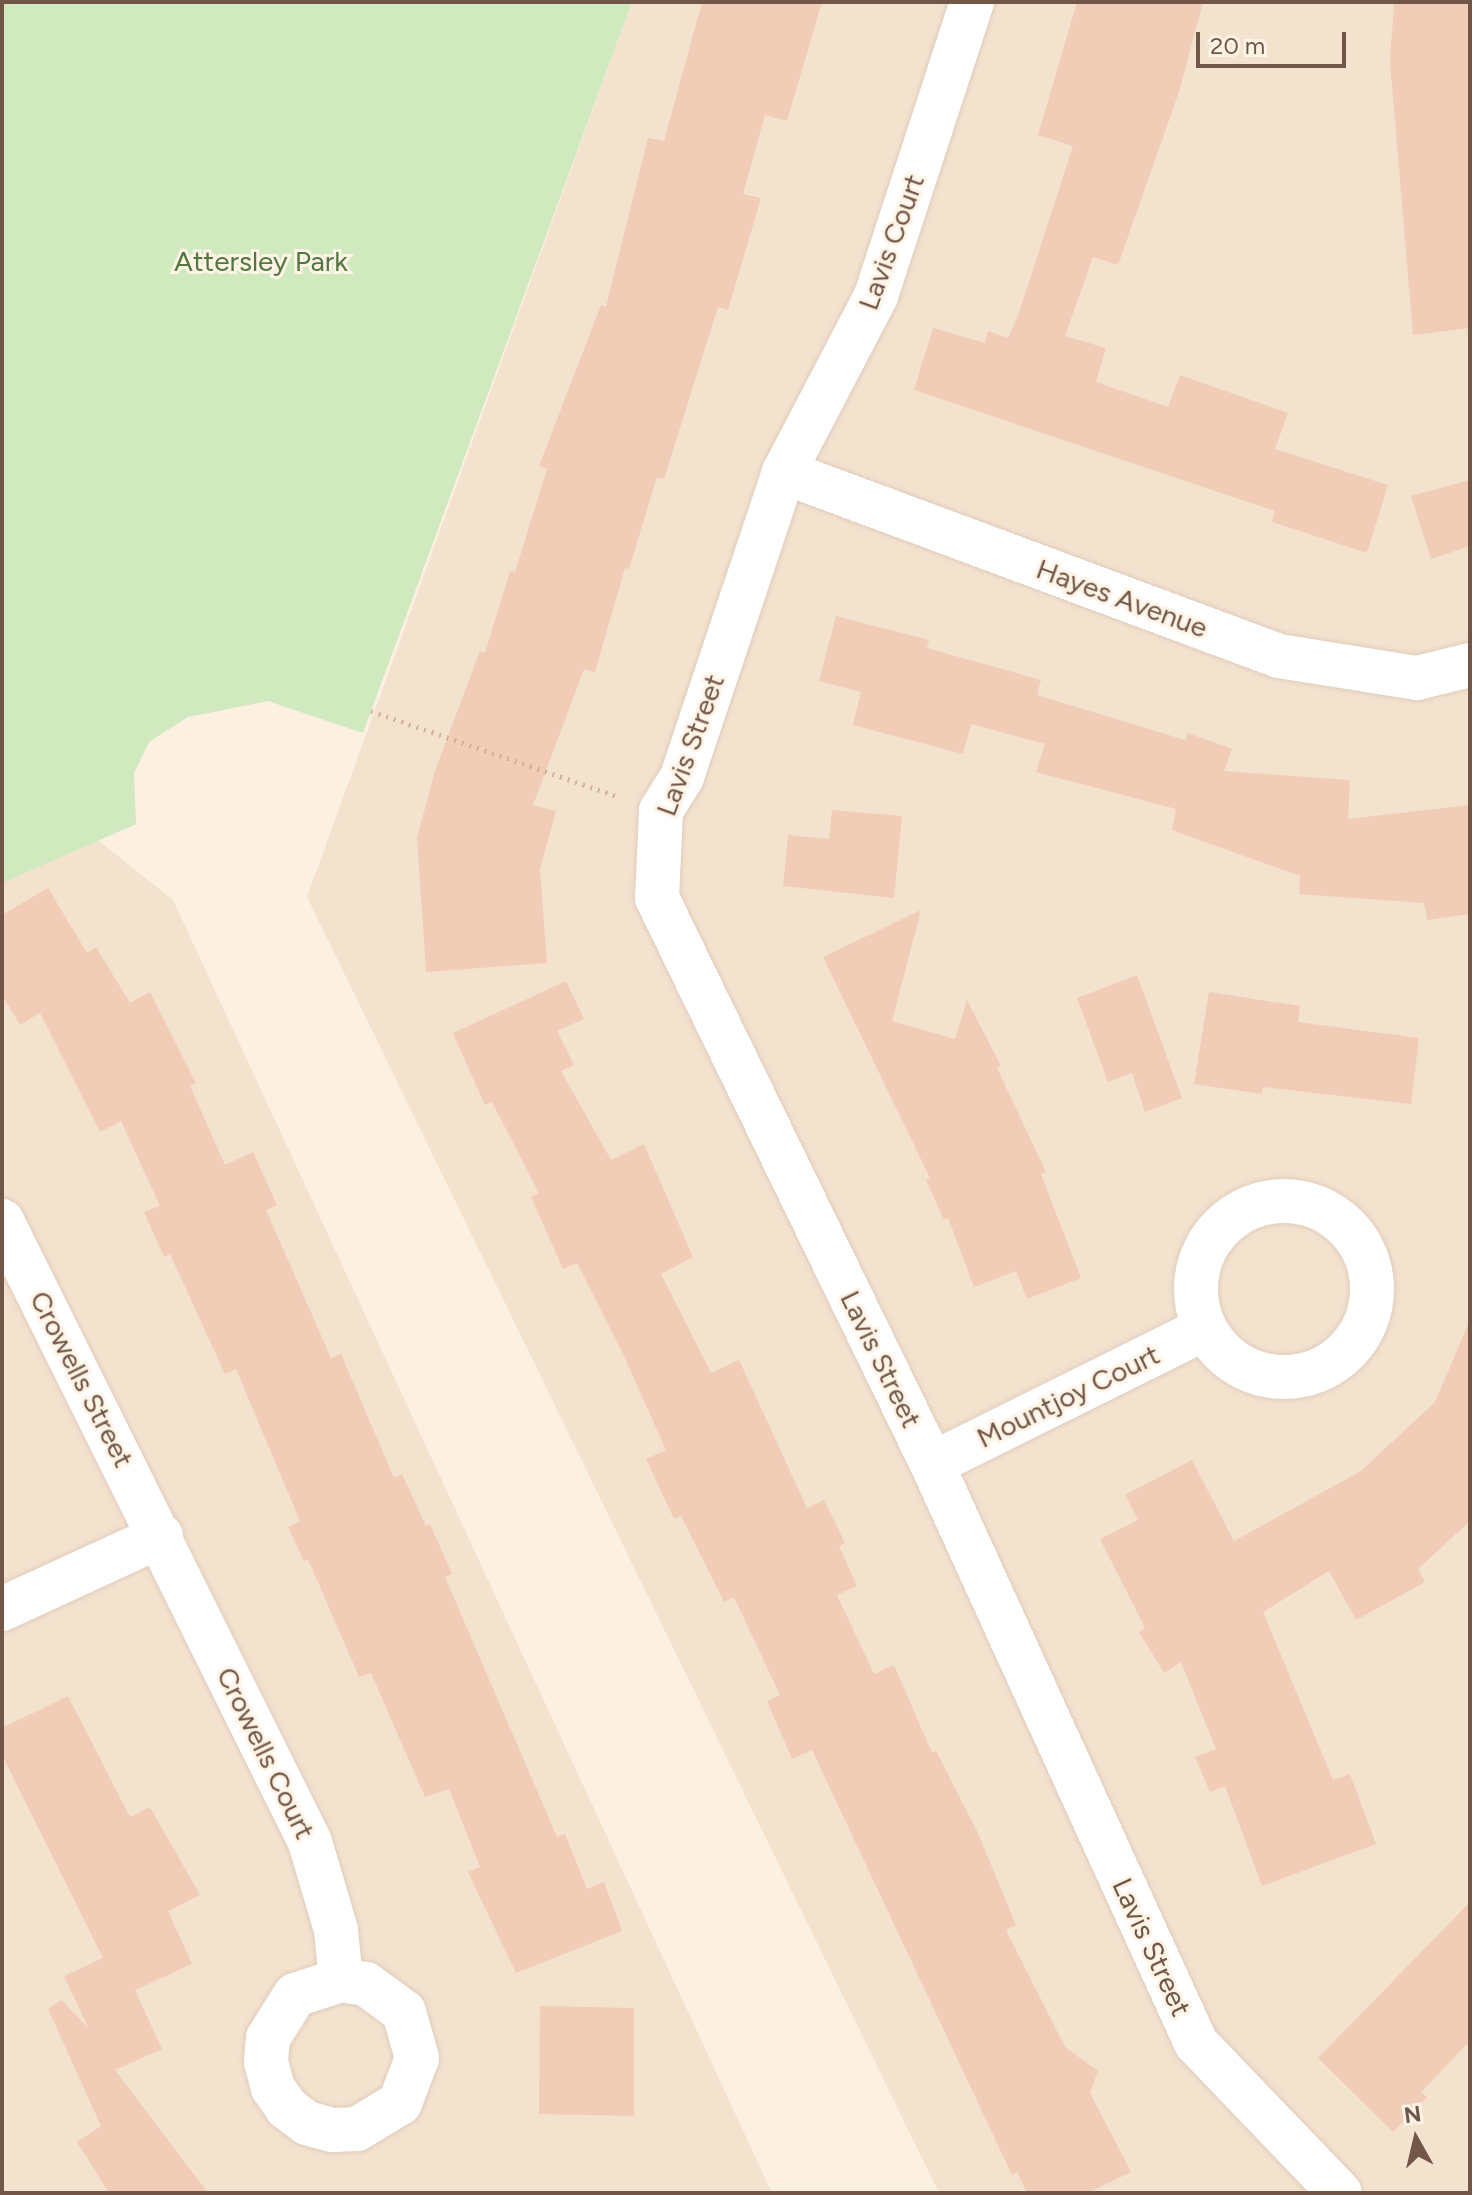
<!DOCTYPE html>
<style>
body{margin:0}
#map{position:relative;width:1472px;height:2195px;overflow:hidden;background:#fcf0e0;font-family:Figtree,sans-serif}
div>[style]{position:absolute}
.residential>*{inset:0;background:#f3e2ce}
.green>*{inset:0;background:#d1e9bf}
.building>*{inset:0;background:#f1cdb8}
.path>*{height:5px;margin-top:-2.5px;transform-origin:0;background:repeating-linear-gradient(90deg,#d5b19b 0 2px,transparent 0 8px)}
.roads{filter:drop-shadow(0 0 2px #e0ccbc) drop-shadow(0 0 2px #e0ccbc)}
.minor>*{height:44px;margin:-22px;padding:0 22px;transform-origin:22px;border-radius:22px;background:#fff}
.minor>.ring{margin:-22px;padding:0;box-sizing:content-box;background:none;border:44px solid #fff;border-radius:50%}
span{translate:-50% -50%;white-space:nowrap;text-align:center;line-height:1.15;-webkit-text-stroke:6px #fff4e6;paint-order:stroke}
.street-label{font-size:28px;color:#725648}
.park-label{font-size:28px;color:#527840}
.frame{position:absolute;inset:0;border:4px solid #725648;pointer-events:none}
.north{position:absolute;left:1376px;top:2099px;width:80px;height:80px;-webkit-text-stroke:6px #fff4e6;paint-order:stroke;rotate:352deg;font-size:22px;font-weight:700;line-height:32px;text-align:center;color:#725648}
.north::after{content:'';display:block;margin:auto;width:28px;height:36px;background:#725648;clip-path:polygon(50% 0,100% 100%,50% 72%,0 100%)}
.scale{position:absolute;left:1196px;top:32px;width:150px;height:36px;box-sizing:border-box;border:4px solid #725648;border-top:0;padding-left:10px;font-size:24px;line-height:28px;white-space:nowrap;color:#725648;-webkit-text-stroke:6px #fff4e6;paint-order:stroke}
</style>
<div id="map">
<div class="residential">
<div style="clip-path:polygon(632px 2px,1470px 2px,1470px 2193px,939px 2193px,307px 897px)"></div>
<div style="clip-path:polygon(2px 764px,173px 900px,772px 2193px,2px 2193px)"></div>
</div>
<div class="green">
<div style="clip-path:polygon(2px 2px,632px 2px,363px 733px,268px 701px,188px 717px,149px 742px,134px 773px,136px 824px,2px 883px)"></div>
</div>
<div class="building">
<div style="clip-path:polygon(702px 2px,822px 2px,787px 121px,765px 115px,743px 194px,761px 198px,728px 310px,718px 307px,664px 479px,657px 477px,629px 569px,625px 568px,595px 672px,584px 669px,533px 805px,556px 811px,540px 869px,547px 963px,426px 972px,417px 838px,435px 771px,480px 651px,485px 653px,510px 571px,515px 572px,547px 469px,539px 466px,601px 305px,606px 307px,648px 138px,664px 141px)"></div>
<div style="clip-path:polygon(1077px 2px,1203px 2px,1179px 92px,1118px 265px,1093px 257px,1065px 336px,1106px 348px,1096px 382px,1168px 407px,1180px 375px,1288px 413px,1275px 449px,1388px 485px,1367px 553px,1272px 522px,1275px 511px,914px 390px,933px 328px,985px 343px,988px 331px,1008px 338px,1018px 316px,1073px 146px,1038px 135px)"></div>
<div style="clip-path:polygon(1394px 2px,1470px 2px,1470px 328px,1413px 335px,1390px 61px)"></div>
<div style="clip-path:polygon(1470px 480px,1470px 546px,1431px 559px,1411px 496px)"></div>
<div style="clip-path:polygon(836px 616px,929px 640px,927px 648px,1041px 680px,1037px 695px,1185px 740px,1188px 733px,1232px 749px,1224px 771px,1350px 780px,1348px 819px,1470px 805px,1470px 914px,1427px 920px,1424px 903px,1299px 894px,1300px 876px,1172px 830px,1176px 809px,1036px 772px,1045px 744px,971px 724px,963px 754px,853px 725px,861px 692px,819px 681px)"></div>
<div style="clip-path:polygon(832px 810px,902px 816px,894px 898px,783px 886px,788px 835px,829px 839px)"></div>
<div style="clip-path:polygon(48px 888px,87px 953px,96px 947px,130px 1003px,150px 992px,196px 1083px,190px 1086px,225px 1165px,253px 1152px,277px 1205px,266px 1210px,331px 1358px,341px 1354px,394px 1478px,402px 1474px,426px 1526px,430px 1524px,452px 1574px,445px 1577px,557px 1837px,565px 1834px,587px 1889px,604px 1882px,622px 1931px,516px 1973px,468px 1872px,480px 1867px,449px 1789px,425px 1797px,371px 1673px,359px 1677px,308px 1559px,304px 1561px,288px 1527px,300px 1521px,236px 1369px,225px 1374px,170px 1254px,164px 1257px,144px 1212px,160px 1206px,121px 1121px,100px 1132px,40px 1013px,20px 1025px,2px 995px,2px 915px)"></div>
<div style="clip-path:polygon(921px 910px,892px 1021px,955px 1039px,967px 1000px,1001px 1066px,997px 1068px,1046px 1172px,1041px 1174px,1081px 1278px,1027px 1299px,1016px 1271px,974px 1287px,948px 1218px,944px 1220px,926px 1180px,930px 1178px,823px 957px)"></div>
<div style="clip-path:polygon(1137px 975px,1182px 1098px,1145px 1112px,1132px 1073px,1108px 1082px,1077px 998px)"></div>
<div style="clip-path:polygon(566px 981px,584px 1019px,557px 1031px,574px 1065px,561px 1071px,611px 1160px,644px 1144px,693px 1257px,661px 1274px,711px 1373px,739px 1360px,807px 1508px,824px 1500px,845px 1543px,839px 1546px,857px 1586px,837px 1595px,874px 1674px,894px 1665px,932px 1753px,936px 1751px,977px 1831px,1016px 1925px,1006px 1930px,1065px 2047px,1098px 2071px,1090px 2093px,1131px 2172px,1088px 2193px,1027px 2193px,1017px 2172px,1012px 2175px,812px 1750px,792px 1759px,767px 1701px,780px 1695px,734px 1597px,724px 1602px,681px 1516px,674px 1519px,646px 1459px,666px 1450px,624px 1356px,577px 1263px,563px 1269px,531px 1197px,539px 1193px,492px 1102px,485px 1105px,453px 1033px)"></div>
<div style="clip-path:polygon(1209px 992px,1300px 1006px,1298px 1022px,1419px 1038px,1411px 1104px,1263px 1087px,1262px 1094px,1194px 1084px)"></div>
<div style="clip-path:polygon(1470px 1320px,1470px 1521px,1418px 1569px,1425px 1582px,1356px 1620px,1329px 1571px,1263px 1612px,1333px 1780px,1350px 1774px,1376px 1844px,1262px 1886px,1225px 1786px,1210px 1792px,1195px 1757px,1216px 1749px,1181px 1662px,1164px 1673px,1139px 1632px,1145px 1628px,1100px 1539px,1138px 1520px,1125px 1495px,1192px 1460px,1234px 1541px,1361px 1471px,1435px 1402px)"></div>
<div style="clip-path:polygon(68px 1696px,130px 1817px,150px 1807px,200px 1895px,168px 1911px,192px 1964px,135px 1990px,162px 2049px,115px 2070px,208px 2193px,109px 2193px,77px 2142px,101px 2126px,48px 2009px,62px 2000px,89px 2029px,64px 1976px,103px 1958px,2px 1755px,2px 1728px)"></div>
<div style="clip-path:polygon(1470px 1902px,1470px 2041px,1421px 2092px,1427px 2097px,1393px 2132px,1318px 2058px)"></div>
<div style="clip-path:polygon(540px 2006px,634px 2008px,634px 2116px,539px 2114px)"></div>
</div>
<div class="path">
<div style="left:371px;top:711px;width:259px;rotate:19.1deg"></div>
</div>
<div class="roads">
<div class="minor">
<div style="left:972px;top:2px;width:309px;rotate:108.1deg"></div>
<div style="left:876px;top:296px;width:199px;rotate:117.6deg"></div>
<div style="left:784px;top:472px;width:322px;rotate:108.5deg"></div>
<div style="left:682px;top:777px;width:40px;rotate:122deg"></div>
<div style="left:661px;top:811px;width:87px;rotate:92.6deg"></div>
<div style="left:657px;top:898px;width:629px;rotate:64.09deg"></div>
<div style="left:932px;top:1464px;width:636px;rotate:65.49deg"></div>
<div style="left:1196px;top:2043px;width:208px;rotate:46.2deg"></div>
<div style="left:784px;top:472px;width:528px;rotate:20.39deg"></div>
<div style="left:1279px;top:656px;width:140px;rotate:9.1deg"></div>
<div style="left:1417px;top:678px;width:55px;rotate:-13.8deg"></div>
<div class="ring" style="left:1196px;top:1201px;width:132px;height:132px"></div>
<div style="left:2px;top:1221px;width:693px;rotate:63.62deg"></div>
<div style="left:310px;top:1842px;width:92px;rotate:73.5deg"></div>
<div style="left:336px;top:1930px;width:50px;rotate:84.3deg"></div>
<div style="left:341px;top:1980px;width:48px;rotate:161.9deg"></div>
<div style="left:295px;top:1995px;width:51px;rotate:122.1deg"></div>
<div style="left:268px;top:2038px;width:24px;rotate:95deg"></div>
<div style="left:266px;top:2062px;width:27px;rotate:75deg"></div>
<div style="left:273px;top:2088px;width:24px;rotate:55deg"></div>
<div style="left:287px;top:2108px;width:25px;rotate:37deg"></div>
<div style="left:307px;top:2123px;width:26px;rotate:16deg"></div>
<div style="left:332px;top:2130px;width:25px;rotate:-2deg"></div>
<div style="left:357px;top:2129px;width:50px;rotate:-31.2deg"></div>
<div style="left:400px;top:2103px;width:48px;rotate:-69.3deg"></div>
<div style="left:417px;top:2058px;width:48px;rotate:-105.8deg"></div>
<div style="left:404px;top:2012px;width:47px;rotate:-143.6deg"></div>
<div style="left:366px;top:1984px;width:25px;rotate:-171deg"></div>
<div style="left:932px;top:1464px;width:304px;rotate:-26.4deg"></div>
<div style="left:2px;top:1609px;width:175px;rotate:-24.7deg"></div>
</div>
</div>
<div class="street-label">
<span style="left:891px;top:242px;rotate:-70deg">Lavis Court</span>
<span style="left:1122px;top:598px;rotate:20deg">Hayes Avenue</span>
<span style="left:690px;top:745px;rotate:-70deg">Lavis Street</span>
<span style="left:881px;top:1359px;rotate:64deg">Lavis Street</span>
<span style="left:82px;top:1379px;rotate:63deg">Crowells Street</span>
<span style="left:1068px;top:1396px;rotate:-26deg">Mountjoy Court</span>
<span style="left:266px;top:1753px;rotate:64deg">Crowells Court</span>
<span style="left:1152px;top:1947px;rotate:65deg">Lavis Street</span>
</div>
<div class="park-label">
<span style="left:261px;top:261px">Attersley Park</span>
</div>
<div class="frame"></div>
<div class="north">N</div>
<div class="scale">20 m</div>
</div>
